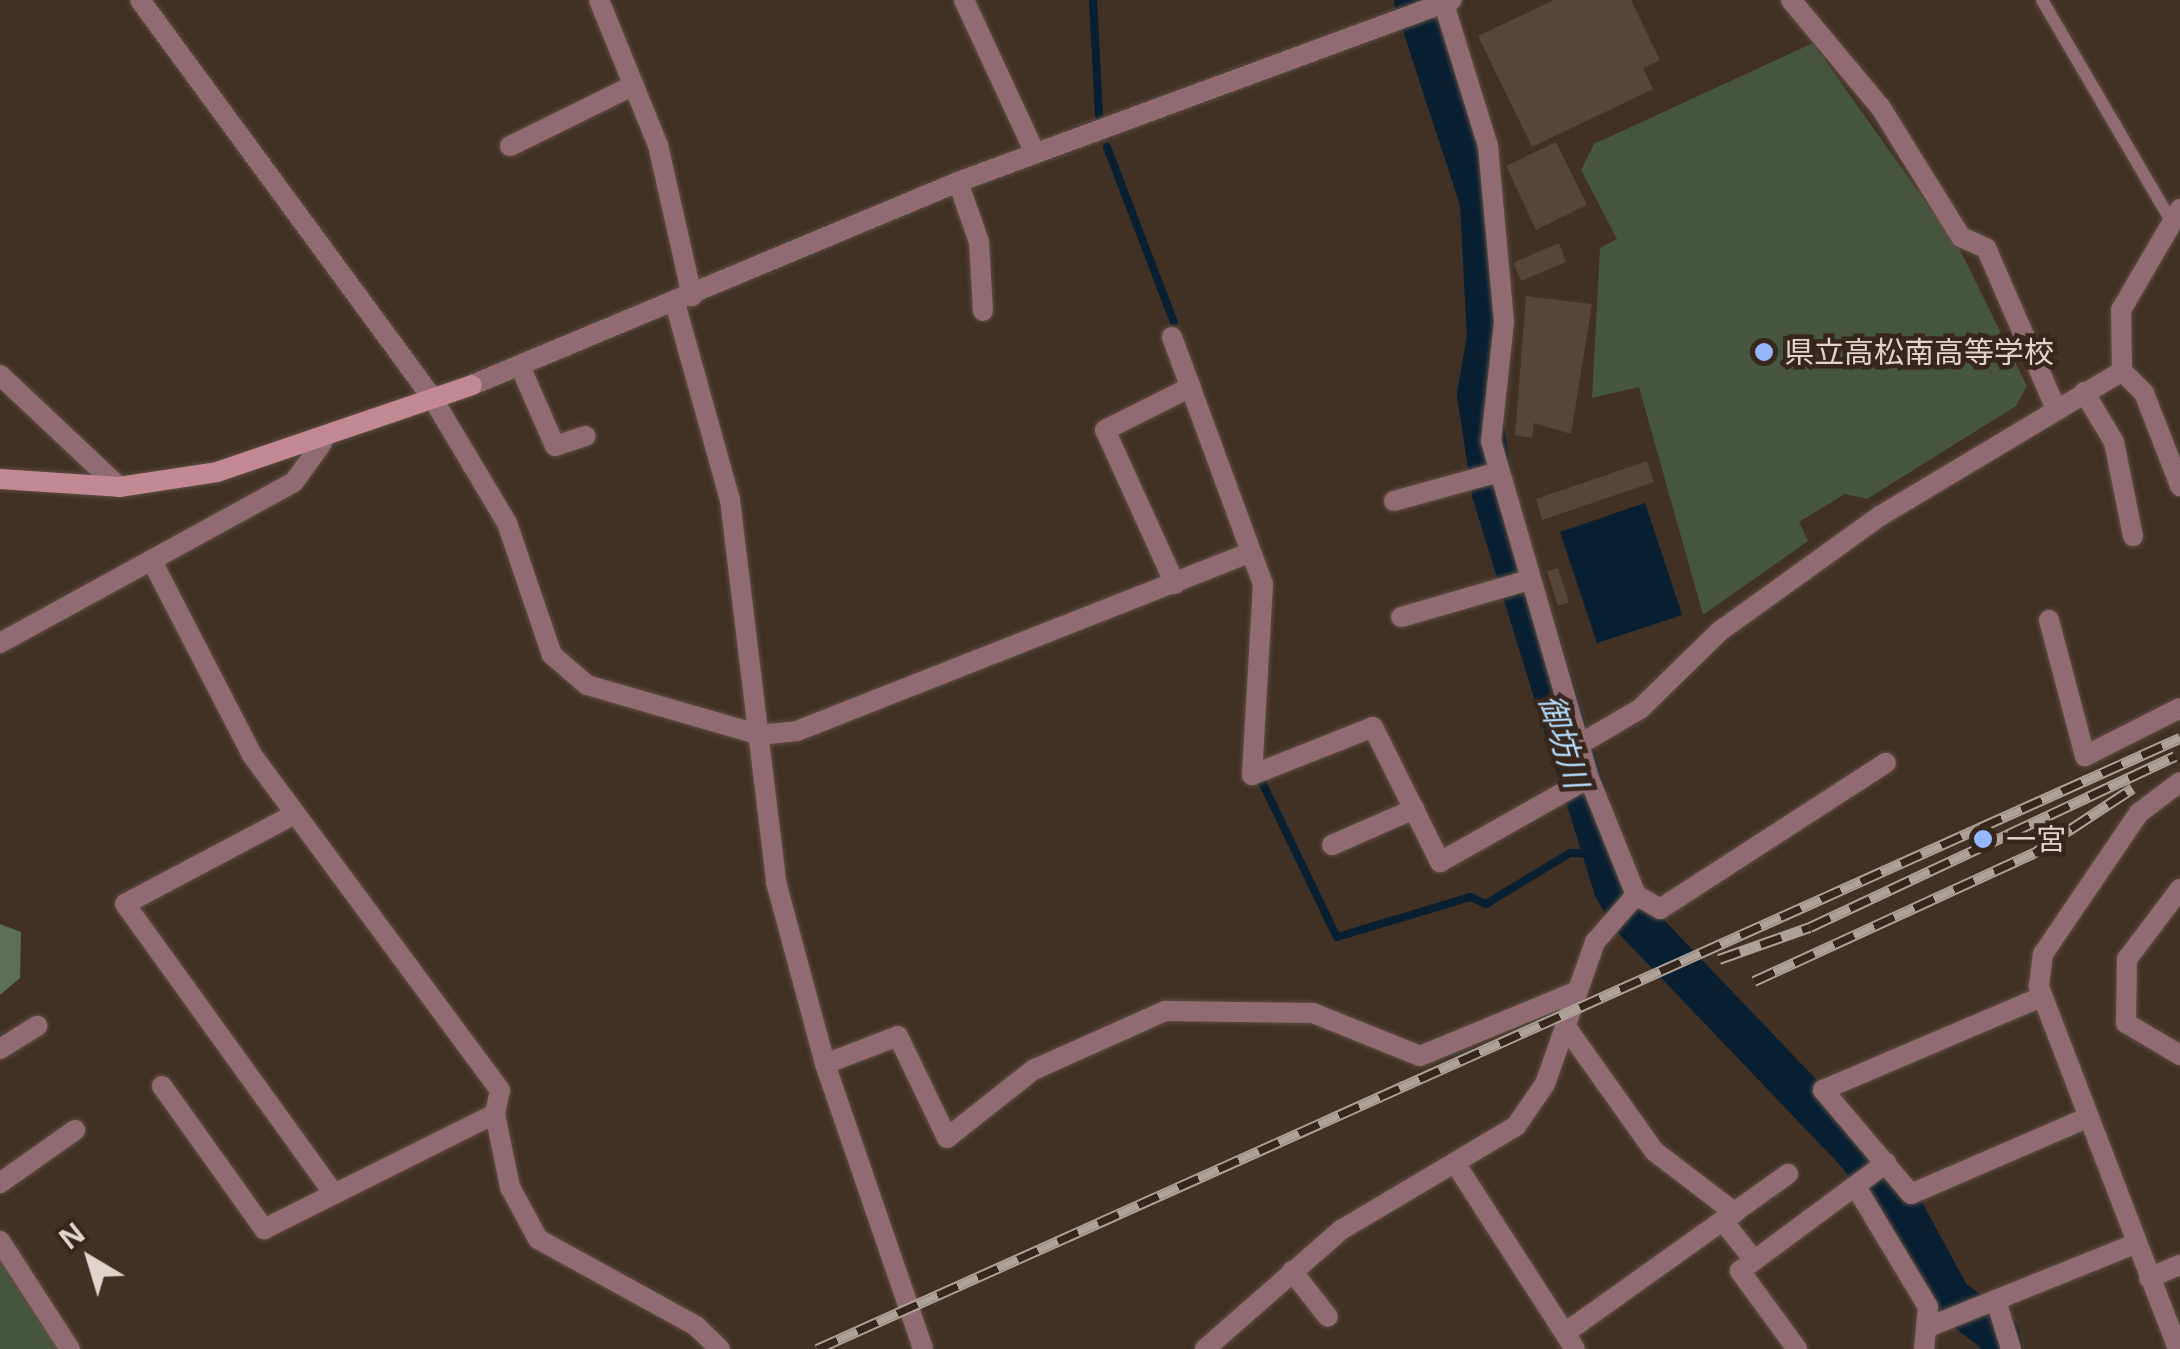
<!DOCTYPE html>
<meta charset="utf-8">
<style>
body{margin:0}
#map{position:relative;width:2180px;height:1349px;overflow:hidden;background:#413024;font-family:"Open Sans","Noto Sans JP",sans-serif}
div>[style]{position:absolute}
.green>*{inset:0;background:#46553f}
.forest>*{inset:0;background:#5c6f54}
.water>*{inset:0;background:#071f31}
.stream>*{height:8px;margin:-4px;padding:0 4px;transform-origin:4px;border-radius:4px;background:#071f31}
.river>*{height:42px;margin:-21px;padding:0 21px;transform-origin:21px;border-radius:21px;background:#071f31}
.building>*{inset:0;background:#574538}
.roads{filter:drop-shadow(0 0 2px #5e4e42) drop-shadow(0 0 2px #5e4e42)}
.lane>*{height:12px;margin:-6px;padding:0 6px;transform-origin:6px;border-radius:6px;background:#906b71}
.street>*{height:20px;margin:-10px;padding:0 10px;transform-origin:10px;border-radius:10px;background:#906b71}
.secondary>*{height:20px;margin:-10px;padding:0 10px;transform-origin:10px;border-radius:10px;background:#c38993}
.rail>*{height:11px;margin-top:-5.5px;transform-origin:0;background:repeating-linear-gradient(90deg,#37261b 0 22px,#aea198 0 44px);box-sizing:border-box;border-block:2px solid #aea198}
.dots>*{width:28px;height:28px;translate:-50% -50%;box-sizing:border-box;border:5px solid #37261b;border-radius:50%}
span{translate:-50% -50%;white-space:nowrap;text-align:center;line-height:1.15;-webkit-text-stroke:9px #37261b;paint-order:stroke}
.poi-label{font-size:30px;color:#e0d4cd}
.left{translate:0 -50%;text-align:left}
.water-label{font-size:32px;color:#b3dafa;font-style:italic}
.north{position:absolute;left:40px;top:1209px;width:100px;height:100px;-webkit-text-stroke:8px #37261b;paint-order:stroke;rotate:322deg;font-size:28px;font-weight:700;line-height:40px;text-align:center;color:#e0d4cd}
.north::after{content:'';display:block;margin:auto;width:35px;height:45px;background:#e0d4cd;clip-path:polygon(50% 0,100% 100%,50% 72%,0 100%)}
</style>
<div id="map">
<div class="green">
<div style="clip-path:polygon(1813px 43px,1961px 252px,2027px 386px,2016px 406px,1867px 499px,1845px 494px,1799px 522px,1808px 541px,1703px 615px,1639px 387px,1592px 398px,1600px 248px,1617px 239px,1581px 170px,1594px 144px)"></div>
<div style="clip-path:polygon(0 1239px,72px 1349px,0 1349px)"></div>
</div>
<div class="forest">
<div style="clip-path:polygon(0 924px,21px 932px,20px 978px,0 995px)"></div>
</div>
<div class="water">
<div style="clip-path:polygon(1645px 503px,1682px 615px,1597px 643px,1560px 532px)"></div>
</div>
<div class="stream">
<div style="left:1093px;top:0;width:116px;rotate:87deg"></div>
<div style="left:1107px;top:147px;width:187px;rotate:69.1deg"></div>
<div style="left:1261px;top:780px;width:174px;rotate:64.2deg"></div>
<div style="left:1337px;top:937px;width:139px;rotate:-16.7deg"></div>
<div style="left:1470px;top:897px;width:17px;rotate:24deg"></div>
<div style="left:1486px;top:904px;width:98px;rotate:-31.3deg"></div>
<div style="left:1570px;top:853px;width:32px;rotate:2deg"></div>
</div>
<div class="river">
<div style="left:1415px;top:0;width:213px;rotate:71.9deg"></div>
<div style="left:1481px;top:202px;width:136px;rotate:87.1deg"></div>
<div style="left:1488px;top:338px;width:57px;rotate:100.1deg"></div>
<div style="left:1478px;top:394px;width:100px;rotate:81.4deg"></div>
<div style="left:1493px;top:493px;width:414px;rotate:72.9deg"></div>
<div style="left:1615px;top:889px;width:33px;rotate:59deg"></div>
<div style="left:1632px;top:917px;width:323px;rotate:46.3deg"></div>
<div style="left:1855px;top:1150px;width:80px;rotate:52.1deg"></div>
<div style="left:1904px;top:1213px;width:97px;rotate:61.6deg"></div>
<div style="left:1950px;top:1298px;width:61px;rotate:37.1deg"></div>
<div style="left:1999px;top:1335px;width:14px;rotate:78deg"></div>
</div>
<div class="building">
<div style="clip-path:polygon(1554px 0,1631px 0,1660px 60px,1643px 68px,1653px 89px,1532px 147px,1478px 36px)"></div>
<div style="clip-path:polygon(1556px 142px,1587px 205px,1536px 230px,1506px 166px)"></div>
<div style="clip-path:polygon(1559px 243px,1566px 262px,1521px 281px,1513px 263px)"></div>
<div style="clip-path:polygon(1526px 296px,1592px 304px,1571px 434px,1534px 423px,1532px 438px,1515px 435px)"></div>
<div style="clip-path:polygon(1647px 461px,1654px 482px,1542px 520px,1536px 499px)"></div>
<div style="clip-path:polygon(1558px 568px,1569px 602px,1558px 606px,1547px 571px)"></div>
</div>
<div class="roads">
<div class="lane">
<div style="left:2042px;top:0;width:259px;rotate:59.7deg"></div>
</div>
<div class="street">
<div style="left:140px;top:0;width:495px;rotate:53.7deg"></div>
<div style="left:433px;top:399px;width:144px;rotate:59.2deg"></div>
<div style="left:507px;top:523px;width:139px;rotate:71.2deg"></div>
<div style="left:552px;top:655px;width:46px;rotate:40.6deg"></div>
<div style="left:587px;top:685px;width:180px;rotate:16.1deg"></div>
<div style="left:760px;top:735px;width:37px;rotate:-6deg"></div>
<div style="left:797px;top:731px;width:488px;rotate:-21.5deg"></div>
<div style="left:599px;top:0;width:157px;rotate:67.9deg"></div>
<div style="left:658px;top:145px;width:155px;rotate:77.3deg"></div>
<div style="left:964px;top:0;width:169px;rotate:65.1deg"></div>
<div style="left:1791px;top:0;width:141px;rotate:50.2deg"></div>
<div style="left:1881px;top:108px;width:152px;rotate:58.2deg"></div>
<div style="left:1961px;top:237px;width:27px;rotate:24deg"></div>
<div style="left:1986px;top:248px;width:173px;rotate:66.5deg"></div>
<div style="left:1444px;top:4px;width:149px;rotate:72.8deg"></div>
<div style="left:1488px;top:146px;width:177px;rotate:84.8deg"></div>
<div style="left:1504px;top:322px;width:120px;rotate:96.2deg"></div>
<div style="left:1491px;top:441px;width:351px;rotate:73.8deg"></div>
<div style="left:1589px;top:778px;width:126px;rotate:68.1deg"></div>
<div style="left:1636px;top:895px;width:28px;rotate:30deg"></div>
<div style="left:1660px;top:909px;width:269px;rotate:-32.9deg"></div>
<div style="left:510px;top:146px;width:138px;rotate:-26.2deg"></div>
<div style="left:958px;top:182px;width:64px;rotate:70.7deg"></div>
<div style="left:979px;top:242px;width:69px;rotate:86.7deg"></div>
<div style="left:675px;top:303px;width:205px;rotate:74.4deg"></div>
<div style="left:730px;top:500px;width:385px;rotate:83.1deg"></div>
<div style="left:776px;top:882px;width:188px;rotate:74.9deg"></div>
<div style="left:825px;top:1064px;width:301px;rotate:71deg"></div>
<div style="left:1172px;top:337px;width:263px;rotate:69.8deg"></div>
<div style="left:1263px;top:584px;width:191px;rotate:93.3deg"></div>
<div style="left:1252px;top:775px;width:130px;rotate:-21.6deg"></div>
<div style="left:1373px;top:727px;width:151px;rotate:63.6deg"></div>
<div style="left:1440px;top:862px;width:171px;rotate:-29.4deg"></div>
<div style="left:520px;top:366px;width:87px;rotate:66.4deg"></div>
<div style="left:555px;top:446px;width:32px;rotate:-18deg"></div>
<div style="left:2122px;top:371px;width:31px;rotate:45deg"></div>
<div style="left:2144px;top:393px;width:100px;rotate:68.8deg"></div>
<div style="left:0;top:375px;width:163px;rotate:43.3deg"></div>
<div style="left:472px;top:385px;width:527px;rotate:-22.67deg"></div>
<div style="left:958px;top:182px;width:526px;rotate:-20.22deg"></div>
<div style="left:2084px;top:392px;width:58px;rotate:59deg"></div>
<div style="left:2114px;top:442px;width:96px;rotate:78.6deg"></div>
<div style="left:1394px;top:501px;width:109px;rotate:-15.4deg"></div>
<div style="left:153px;top:563px;width:216px;rotate:62.7deg"></div>
<div style="left:252px;top:755px;width:417px;rotate:53.5deg"></div>
<div style="left:500px;top:1090px;width:25px;rotate:102deg"></div>
<div style="left:495px;top:1114px;width:75px;rotate:78.4deg"></div>
<div style="left:510px;top:1187px;width:59px;rotate:61.7deg"></div>
<div style="left:538px;top:1239px;width:180px;rotate:28.8deg"></div>
<div style="left:696px;top:1326px;width:33px;rotate:44deg"></div>
<div style="left:1175px;top:584px;width:169px;rotate:-114.4deg"></div>
<div style="left:1105px;top:430px;width:96px;rotate:-26.6deg"></div>
<div style="left:1401px;top:617px;width:133px;rotate:-16.1deg"></div>
<div style="left:2049px;top:620px;width:141px;rotate:75.2deg"></div>
<div style="left:2085px;top:756px;width:106px;rotate:-26.8deg"></div>
<div style="left:0;top:643px;width:335px;rotate:-28.7deg"></div>
<div style="left:294px;top:482px;width:48px;rotate:-54.3deg"></div>
<div style="left:1580px;top:744px;width:69px;rotate:-30.3deg"></div>
<div style="left:1640px;top:709px;width:112px;rotate:-44.3deg"></div>
<div style="left:1720px;top:631px;width:197px;rotate:-35.7deg"></div>
<div style="left:1880px;top:516px;width:282px;rotate:-30.9deg"></div>
<div style="left:2122px;top:371px;width:61px;rotate:-90.9deg"></div>
<div style="left:2121px;top:310px;width:117px;rotate:-59.7deg"></div>
<div style="left:293px;top:815px;width:190px;rotate:152.1deg"></div>
<div style="left:125px;top:904px;width:357px;rotate:54.2deg"></div>
<div style="left:1332px;top:845px;width:90px;rotate:-23.7deg"></div>
<div style="left:2180px;top:889px;width:88px;rotate:127.1deg"></div>
<div style="left:2127px;top:959px;width:64px;rotate:90.9deg"></div>
<div style="left:2126px;top:1023px;width:63px;rotate:30.7deg"></div>
<div style="left:2041px;top:997px;width:237px;rotate:156.9deg"></div>
<div style="left:1823px;top:1090px;width:136px;rotate:49.8deg"></div>
<div style="left:1911px;top:1194px;width:192px;rotate:-23.4deg"></div>
<div style="left:1566px;top:1027px;width:152px;rotate:54.6deg"></div>
<div style="left:1654px;top:1151px;width:102px;rotate:37.4deg"></div>
<div style="left:0;top:1049px;width:44px;rotate:-31.9deg"></div>
<div style="left:825px;top:1064px;width:78px;rotate:-21deg"></div>
<div style="left:898px;top:1036px;width:113px;rotate:64.3deg"></div>
<div style="left:947px;top:1138px;width:110px;rotate:-38.3deg"></div>
<div style="left:1033px;top:1070px;width:145px;rotate:-24.1deg"></div>
<div style="left:1165px;top:1011px;width:148px;rotate:0.8deg"></div>
<div style="left:1313px;top:1013px;width:115px;rotate:21.9deg"></div>
<div style="left:1420px;top:1056px;width:171px;rotate:-22.4deg"></div>
<div style="left:162px;top:1086px;width:176px;rotate:54.5deg"></div>
<div style="left:264px;top:1229px;width:258px;rotate:-26.5deg"></div>
<div style="left:1455px;top:1163px;width:221px;rotate:57.2deg"></div>
<div style="left:0;top:1183px;width:92px;rotate:-35.2deg"></div>
<div style="left:1856px;top:1187px;width:140px;rotate:59deg"></div>
<div style="left:1928px;top:1307px;width:42px;rotate:95.4deg"></div>
<div style="left:1723px;top:1221px;width:48px;rotate:51.7deg"></div>
<div style="left:0;top:1241px;width:129px;rotate:57.1deg"></div>
<div style="left:1292px;top:1271px;width:58px;rotate:52deg"></div>
<div style="left:2149px;top:1278px;width:34px;rotate:-23deg"></div>
<div style="left:1997px;top:1304px;width:47px;rotate:72.7deg"></div>
<div style="left:1926px;top:1328px;width:225px;rotate:-21.9deg"></div>
<div style="left:1565px;top:1333px;width:274px;rotate:-35.5deg"></div>
<div style="left:1205px;top:1349px;width:181px;rotate:-41.2deg"></div>
<div style="left:1341px;top:1230px;width:204px;rotate:-30.7deg"></div>
<div style="left:1516px;top:1126px;width:51px;rotate:-55.4deg"></div>
<div style="left:1545px;top:1084px;width:151px;rotate:-70.6deg"></div>
<div style="left:1595px;top:942px;width:62px;rotate:-48.9deg"></div>
<div style="left:1797px;top:1349px;width:97px;rotate:-126.2deg"></div>
<div style="left:1740px;top:1271px;width:182px;rotate:-36.5deg"></div>
<div style="left:2178px;top:1349px;width:389px;rotate:-111deg"></div>
<div style="left:2039px;top:986px;width:32px;rotate:-83deg"></div>
<div style="left:2043px;top:954px;width:171px;rotate:-55.8deg"></div>
<div style="left:2139px;top:813px;width:51px;rotate:-37.1deg"></div>
</div>
<div class="secondary">
<div style="left:0;top:479px;width:119px;rotate:3.8deg"></div>
<div style="left:119px;top:487px;width:99px;rotate:-8.7deg"></div>
<div style="left:217px;top:472px;width:269px;rotate:-18.8deg"></div>
</div>
</div>
<div class="rail">
<div style="left:1719px;top:959px;width:96px;rotate:-19.4deg"></div>
<div style="left:1810px;top:927px;width:403px;rotate:-25.1deg"></div>
<div style="left:1754px;top:981px;width:308px;rotate:-24.6deg"></div>
<div style="left:2034px;top:853px;width:118px;rotate:-33.3deg"></div>
<div style="left:817px;top:1349px;width:1494px;rotate:-24.15deg"></div>
</div>
<div class="dots">
<div style="left:1764px;top:352px;background:#94b7fd"></div>
<div style="left:1983px;top:839px;background:#94b7fd"></div>
</div>
<div class="poi-label">
<span class="left" style="left:1784px;top:352px">県立高松南高等学校</span>
<span class="left" style="left:2006px;top:839px">一宮</span>
</div>
<div class="water-label">
<span style="left:1564px;top:741px;rotate:73deg">御坊川</span>
</div>
<div class="north">N</div>
</div>
